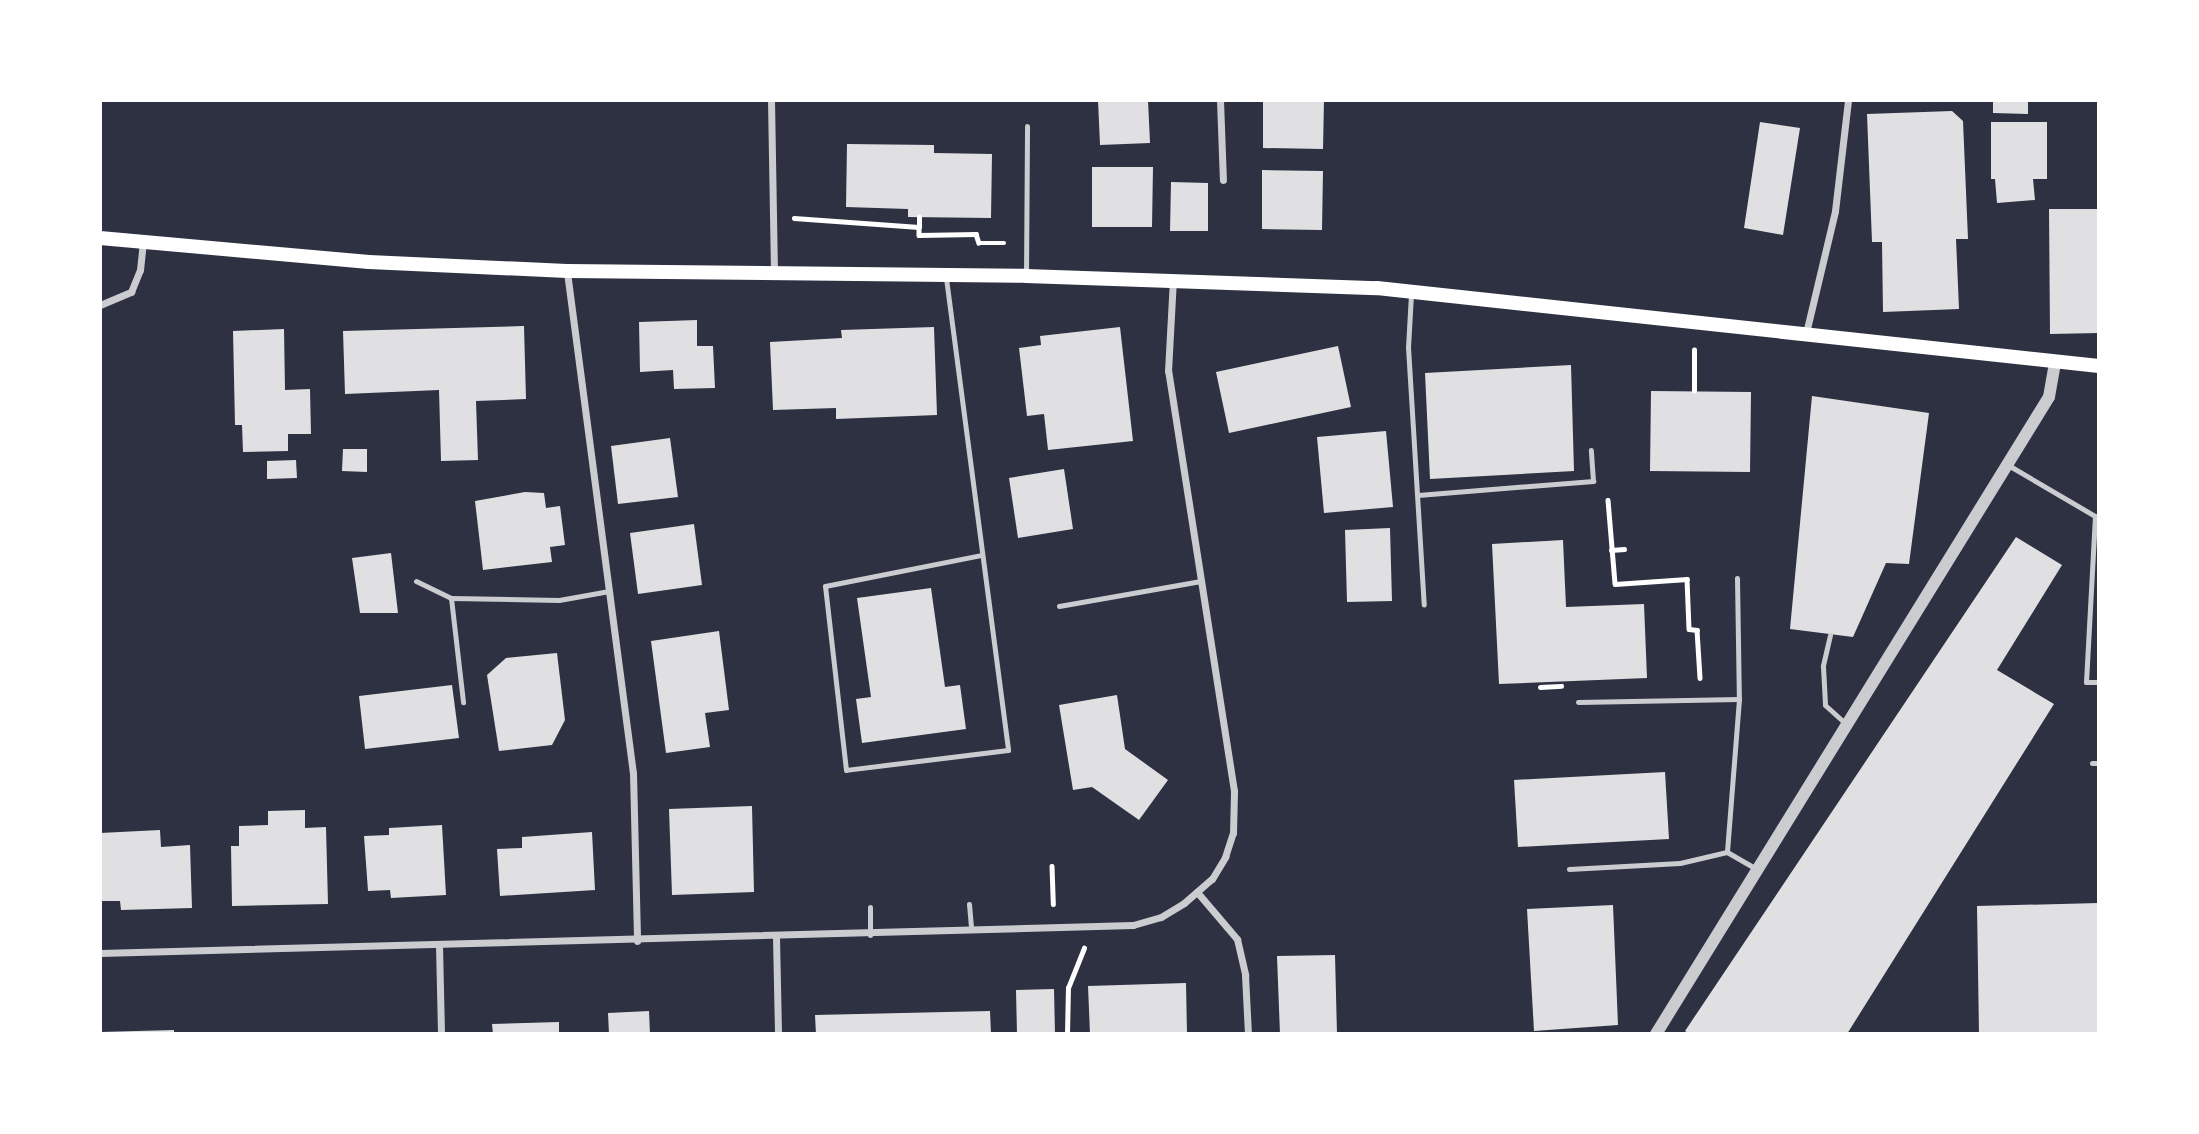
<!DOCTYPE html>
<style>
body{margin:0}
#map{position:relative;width:2199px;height:1134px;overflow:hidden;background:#2d3142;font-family:Jost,sans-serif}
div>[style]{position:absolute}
.building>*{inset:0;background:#e0e0e3}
.path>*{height:4.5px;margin:-2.25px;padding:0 2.25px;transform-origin:2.25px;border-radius:2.25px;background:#fff}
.service>*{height:5px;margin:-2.5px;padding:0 2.5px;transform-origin:2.5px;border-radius:2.5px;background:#caccd0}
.minor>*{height:7px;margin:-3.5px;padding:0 3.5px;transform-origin:3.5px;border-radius:3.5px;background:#caccd0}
.tertiary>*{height:12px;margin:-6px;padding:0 6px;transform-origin:6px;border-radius:6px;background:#caccd0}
.secondary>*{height:14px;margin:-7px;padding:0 7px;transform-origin:7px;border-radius:7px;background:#fff}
span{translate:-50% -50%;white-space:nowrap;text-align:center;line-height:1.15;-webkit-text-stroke:5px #fff;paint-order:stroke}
.frame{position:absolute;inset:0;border:102px solid #fff;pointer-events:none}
</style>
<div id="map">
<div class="building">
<div style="clip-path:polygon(1098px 100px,1148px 100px,1150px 143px,1100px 145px)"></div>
<div style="clip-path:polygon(1263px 100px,1324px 100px,1323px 149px,1263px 148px)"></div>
<div style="clip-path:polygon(1993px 100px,2028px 100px,2028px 114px,1993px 113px)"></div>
<div style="clip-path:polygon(1952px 111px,1963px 121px,1968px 239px,1956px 239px,1959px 309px,1883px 312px,1882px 242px,1872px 242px,1867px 114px)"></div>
<div style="clip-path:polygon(1760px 122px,1800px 128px,1783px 235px,1744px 228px)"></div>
<div style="clip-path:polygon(1991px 122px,2047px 122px,2047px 179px,2033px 179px,2035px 200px,1997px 203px,1995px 179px,1991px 179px)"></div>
<div style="clip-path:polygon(847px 144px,934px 145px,934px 153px,992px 154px,991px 218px,908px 217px,908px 209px,846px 207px)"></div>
<div style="clip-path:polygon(1092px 167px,1153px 167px,1152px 227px,1092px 227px)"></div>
<div style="clip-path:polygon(1262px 170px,1323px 171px,1322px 230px,1262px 229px)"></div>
<div style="clip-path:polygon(1171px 182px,1208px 183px,1208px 231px,1170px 231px)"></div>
<div style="clip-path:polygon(2049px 209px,2099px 209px,2099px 333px,2050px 334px)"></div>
<div style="clip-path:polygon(697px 320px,697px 346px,713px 346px,715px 388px,674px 389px,673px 370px,640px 372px,639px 322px)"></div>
<div style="clip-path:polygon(524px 326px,526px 399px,476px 401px,478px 460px,441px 461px,439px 390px,345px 394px,343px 331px)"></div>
<div style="clip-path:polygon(934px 327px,937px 415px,836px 419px,836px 408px,773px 410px,770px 342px,842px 338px,841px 330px)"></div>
<div style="clip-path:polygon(1120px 327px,1133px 441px,1048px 450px,1044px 414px,1027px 416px,1019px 348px,1041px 345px,1040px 336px)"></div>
<div style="clip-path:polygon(284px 329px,285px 390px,310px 389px,311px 434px,288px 434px,288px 451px,243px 452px,242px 425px,235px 425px,233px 331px)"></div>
<div style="clip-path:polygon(1338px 346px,1351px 407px,1229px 433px,1216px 372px)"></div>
<div style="clip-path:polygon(1571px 365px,1574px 471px,1430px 479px,1425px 373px)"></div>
<div style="clip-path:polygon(1651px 391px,1751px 392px,1750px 472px,1650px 471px)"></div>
<div style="clip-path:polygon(1812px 396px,1929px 413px,1909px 564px,1886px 563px,1853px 637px,1790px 629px)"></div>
<div style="clip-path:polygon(1386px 431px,1393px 507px,1324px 513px,1317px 437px)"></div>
<div style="clip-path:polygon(670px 438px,678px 497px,618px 504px,611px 446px)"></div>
<div style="clip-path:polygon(343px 449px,367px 449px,367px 472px,342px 471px)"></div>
<div style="clip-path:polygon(296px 460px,297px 478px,267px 479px,267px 461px)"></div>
<div style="clip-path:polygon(1064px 469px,1073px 529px,1018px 538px,1009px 478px)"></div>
<div style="clip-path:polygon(525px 492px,544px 493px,546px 508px,560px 506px,565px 545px,550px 547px,552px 562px,483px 570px,475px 501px)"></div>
<div style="clip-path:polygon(694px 524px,702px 585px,638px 594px,630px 533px)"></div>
<div style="clip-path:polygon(1390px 528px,1392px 601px,1347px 602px,1345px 530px)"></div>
<div style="clip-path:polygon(2016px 537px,2062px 565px,1997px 670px,2054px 704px,1847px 1034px,1690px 1034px,1685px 1031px)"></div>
<div style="clip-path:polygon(1563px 540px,1566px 607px,1644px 604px,1647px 678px,1499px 684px,1492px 544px)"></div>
<div style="clip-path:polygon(391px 553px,398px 613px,360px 613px,352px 558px)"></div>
<div style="clip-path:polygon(931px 588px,945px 687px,960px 685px,966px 729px,862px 743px,856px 699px,871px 697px,857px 598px)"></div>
<div style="clip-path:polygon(719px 631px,729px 710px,705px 713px,710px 747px,666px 753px,651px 641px)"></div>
<div style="clip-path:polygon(557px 653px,565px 720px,552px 745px,499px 751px,487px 675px,506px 658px)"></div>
<div style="clip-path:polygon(452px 685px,459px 738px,365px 749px,359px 696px)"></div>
<div style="clip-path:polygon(1117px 695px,1125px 749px,1168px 780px,1139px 820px,1092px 787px,1073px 790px,1059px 705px)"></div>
<div style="clip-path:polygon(1665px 772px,1669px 839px,1518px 847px,1514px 780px)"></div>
<div style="clip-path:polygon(752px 806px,754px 892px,672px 895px,669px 809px)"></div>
<div style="clip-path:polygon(305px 810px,305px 828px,326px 827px,328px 904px,232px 906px,231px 846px,239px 846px,239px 826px,268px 825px,268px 811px)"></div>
<div style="clip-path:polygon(442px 825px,446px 895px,391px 898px,390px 890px,368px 891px,364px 836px,389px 835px,389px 828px)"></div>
<div style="clip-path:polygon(160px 830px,161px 847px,190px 845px,192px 908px,121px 910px,120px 901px,100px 901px,100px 833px)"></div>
<div style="clip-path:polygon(592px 832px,595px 890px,500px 896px,497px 849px,522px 848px,522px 837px)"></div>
<div style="clip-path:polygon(2099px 903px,2099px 1034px,1979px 1034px,1977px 906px)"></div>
<div style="clip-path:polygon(1613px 905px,1618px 1025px,1534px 1031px,1527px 909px)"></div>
<div style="clip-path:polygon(1335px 955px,1337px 1034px,1280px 1034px,1277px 956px)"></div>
<div style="clip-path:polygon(1186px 983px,1187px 1034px,1090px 1034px,1088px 986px)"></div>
<div style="clip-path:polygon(1054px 989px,1055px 1034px,1017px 1034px,1016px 990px)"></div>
<div style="clip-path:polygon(649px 1011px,650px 1034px,609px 1034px,608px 1013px)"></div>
<div style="clip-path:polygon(990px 1011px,991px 1034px,816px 1034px,815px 1015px)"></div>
<div style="clip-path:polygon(559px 1022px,559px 1034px,493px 1034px,492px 1024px)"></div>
<div style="clip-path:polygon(174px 1030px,174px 1034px,100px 1034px,100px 1032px)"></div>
</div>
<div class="path">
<div style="left:794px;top:218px;width:125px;rotate:4.1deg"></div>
<div style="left:919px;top:227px;width:10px;rotate:-90deg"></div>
<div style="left:919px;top:227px;width:8px;rotate:90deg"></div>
<div style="left:919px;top:235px;width:57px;rotate:-1deg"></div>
<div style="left:976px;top:234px;width:9px;rotate:72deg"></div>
<div style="left:979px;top:243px;width:25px"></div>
<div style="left:1694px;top:391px;width:41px;rotate:-90deg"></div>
<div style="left:1608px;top:500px;width:84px;rotate:85.2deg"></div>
<div style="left:1615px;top:584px;width:72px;rotate:-4deg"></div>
<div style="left:1687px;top:579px;width:50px;rotate:87.7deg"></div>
<div style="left:1689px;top:629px;width:8px;rotate:7deg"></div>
<div style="left:1697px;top:630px;width:48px;rotate:86.4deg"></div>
<div style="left:1611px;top:550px;width:13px;rotate:-4deg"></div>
<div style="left:1540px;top:687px;width:21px;rotate:-3deg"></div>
<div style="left:1052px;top:866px;width:38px;rotate:88deg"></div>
<div style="left:1067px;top:1034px;width:46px;rotate:-88.8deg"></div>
<div style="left:1068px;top:988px;width:43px;rotate:-68.2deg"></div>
</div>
<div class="service">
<div style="left:1026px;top:276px;width:150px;rotate:-89.6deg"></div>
<div style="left:946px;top:278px;width:476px;rotate:82.5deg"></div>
<div style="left:1008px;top:750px;width:163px;rotate:173deg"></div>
<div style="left:846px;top:770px;width:185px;rotate:-96.5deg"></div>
<div style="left:825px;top:586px;width:160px;rotate:-11.2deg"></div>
<div style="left:1411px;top:294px;width:53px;rotate:93.2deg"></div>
<div style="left:1408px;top:347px;width:258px;rotate:86.5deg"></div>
<div style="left:2008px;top:465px;width:101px;rotate:30.4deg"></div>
<div style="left:2095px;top:516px;width:166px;rotate:93.1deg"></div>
<div style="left:2086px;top:682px;width:13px"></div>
<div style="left:1418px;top:495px;width:176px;rotate:-4.6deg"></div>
<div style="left:1593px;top:481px;width:31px;rotate:-94deg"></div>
<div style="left:1737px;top:578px;width:121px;rotate:89.1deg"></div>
<div style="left:1739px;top:699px;width:153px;rotate:94.5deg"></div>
<div style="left:1727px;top:852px;width:34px;rotate:30deg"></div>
<div style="left:416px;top:581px;width:39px;rotate:26deg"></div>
<div style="left:451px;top:598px;width:108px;rotate:1.1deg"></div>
<div style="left:559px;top:600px;width:51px;rotate:-10.2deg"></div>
<div style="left:451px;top:598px;width:105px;rotate:83.4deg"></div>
<div style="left:1059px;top:606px;width:144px;rotate:-10deg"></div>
<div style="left:1830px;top:635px;width:32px;rotate:103deg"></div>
<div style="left:1823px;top:666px;width:39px;rotate:87deg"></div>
<div style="left:1825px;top:705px;width:28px;rotate:42deg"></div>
<div style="left:1578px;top:702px;width:161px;rotate:-1.1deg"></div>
<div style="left:2092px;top:763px;width:7px"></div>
<div style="left:1569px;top:869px;width:111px;rotate:-3.1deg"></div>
<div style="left:1680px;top:863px;width:48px;rotate:-13.2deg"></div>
<div style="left:969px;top:904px;width:24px;rotate:85deg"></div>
<div style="left:870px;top:935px;width:28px;rotate:-90deg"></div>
</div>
<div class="minor">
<div style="left:771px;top:100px;width:172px;rotate:89deg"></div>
<div style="left:1220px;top:100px;width:80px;rotate:87.9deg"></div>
<div style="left:567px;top:272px;width:505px;rotate:82.5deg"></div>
<div style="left:633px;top:773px;width:168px;rotate:88.6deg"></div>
<div style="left:100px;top:305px;width:34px;rotate:-23deg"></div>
<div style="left:131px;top:292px;width:24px;rotate:-68deg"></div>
<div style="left:140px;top:270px;width:27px;rotate:-84deg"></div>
<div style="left:1806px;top:333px;width:125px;rotate:-76.6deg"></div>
<div style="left:1835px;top:211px;width:112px;rotate:-83.3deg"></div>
<div style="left:1197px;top:892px;width:62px;rotate:49.6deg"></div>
<div style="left:1237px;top:939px;width:37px;rotate:77deg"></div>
<div style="left:1245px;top:975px;width:59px;rotate:87.1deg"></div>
<div style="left:776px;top:937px;width:97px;rotate:88.8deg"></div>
<div style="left:439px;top:945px;width:89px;rotate:88.7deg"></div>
<div style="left:100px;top:953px;width:1033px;rotate:-1.55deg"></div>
<div style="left:1133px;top:925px;width:29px;rotate:-16deg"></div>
<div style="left:1161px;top:917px;width:27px;rotate:-31deg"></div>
<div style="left:1184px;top:903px;width:37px;rotate:-41deg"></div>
<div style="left:1212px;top:879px;width:26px;rotate:-59deg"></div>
<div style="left:1225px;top:857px;width:25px;rotate:-72deg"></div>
<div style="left:1233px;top:833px;width:42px;rotate:-88.6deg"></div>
<div style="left:1234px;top:791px;width:425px;rotate:-98.9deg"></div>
<div style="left:1168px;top:371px;width:91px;rotate:-86.9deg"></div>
</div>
<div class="tertiary">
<div style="left:1656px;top:1034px;width:748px;rotate:-58.33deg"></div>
<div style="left:2049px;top:397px;width:36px;rotate:-80deg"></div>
</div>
<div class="secondary">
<div style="left:100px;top:238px;width:270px;rotate:5.1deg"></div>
<div style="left:369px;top:262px;width:198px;rotate:2.6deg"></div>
<div style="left:567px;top:271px;width:459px;rotate:0.6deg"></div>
<div style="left:1026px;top:276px;width:351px;rotate:2deg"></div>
<div style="left:1377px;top:288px;width:726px;rotate:6.17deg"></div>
</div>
<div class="frame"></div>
</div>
